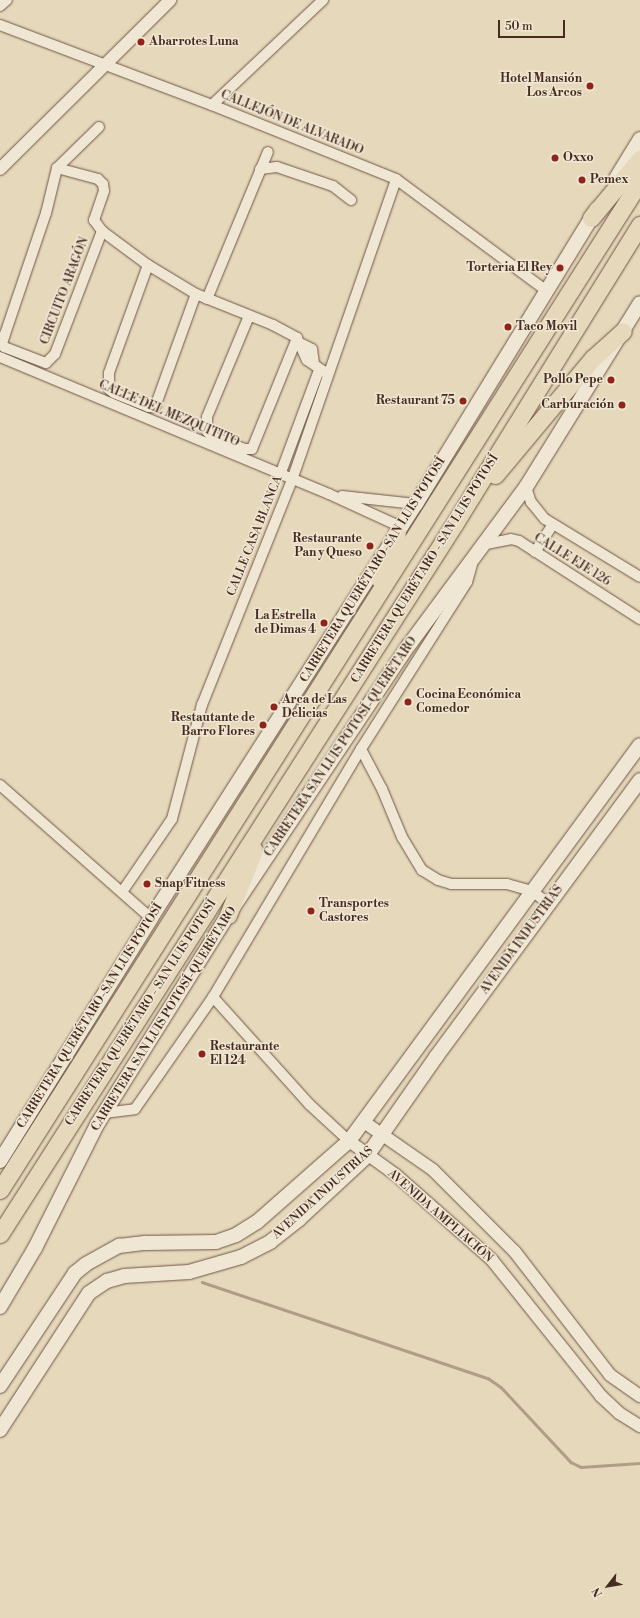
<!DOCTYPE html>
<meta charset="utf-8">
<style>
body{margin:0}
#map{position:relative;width:640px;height:1618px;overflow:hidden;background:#e6d8bb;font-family:"Libre Bodoni",serif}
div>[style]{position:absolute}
.stream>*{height:2.5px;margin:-1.25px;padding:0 1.25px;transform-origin:1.25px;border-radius:1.25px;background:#b09d86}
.roads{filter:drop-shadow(0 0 1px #6e5646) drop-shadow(0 0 1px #6e5646)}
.minor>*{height:10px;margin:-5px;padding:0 5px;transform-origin:5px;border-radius:5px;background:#efe6d3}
.tertiary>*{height:12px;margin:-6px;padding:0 6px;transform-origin:6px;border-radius:6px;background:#efe6d3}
.secondary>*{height:14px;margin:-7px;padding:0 7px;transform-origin:7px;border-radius:7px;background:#efe6d3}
.trunk>*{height:17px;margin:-8.5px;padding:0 8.5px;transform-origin:8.5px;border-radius:8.5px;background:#e6d8bb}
.dots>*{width:11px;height:11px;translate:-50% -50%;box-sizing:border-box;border:2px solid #efe6d3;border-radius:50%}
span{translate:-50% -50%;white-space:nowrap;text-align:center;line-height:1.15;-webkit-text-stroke:3px #efe6d3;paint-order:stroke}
.poi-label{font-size:12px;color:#462b1f;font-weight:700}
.left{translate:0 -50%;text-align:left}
.right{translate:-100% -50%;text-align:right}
.street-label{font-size:12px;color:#462b1f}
.north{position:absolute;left:588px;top:1566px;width:40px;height:40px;-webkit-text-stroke:3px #efe6d3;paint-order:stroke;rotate:239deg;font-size:11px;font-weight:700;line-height:16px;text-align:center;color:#462b1f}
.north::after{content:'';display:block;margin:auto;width:14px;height:18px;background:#462b1f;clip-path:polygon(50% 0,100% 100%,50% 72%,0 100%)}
.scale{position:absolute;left:498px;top:20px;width:67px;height:18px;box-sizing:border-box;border:2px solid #462b1f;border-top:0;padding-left:5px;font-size:12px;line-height:14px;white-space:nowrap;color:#462b1f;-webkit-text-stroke:3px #efe6d3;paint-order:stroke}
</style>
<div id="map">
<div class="stream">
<div style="left:202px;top:1282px;width:302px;rotate:18.6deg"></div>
<div style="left:488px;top:1378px;width:16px;rotate:35deg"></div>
<div style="left:501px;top:1387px;width:103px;rotate:47deg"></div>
<div style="left:571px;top:1462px;width:11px;rotate:27deg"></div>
<div style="left:581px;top:1467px;width:59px;rotate:-3.9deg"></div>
</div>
<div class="roads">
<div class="minor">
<div style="left:0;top:6px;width:9px;rotate:-41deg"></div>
<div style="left:0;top:25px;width:227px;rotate:20.7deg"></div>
<div style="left:212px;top:105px;width:198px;rotate:21.9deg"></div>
<div style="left:396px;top:179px;width:189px;rotate:36.6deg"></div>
<div style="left:212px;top:105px;width:153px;rotate:-43.4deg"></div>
<div style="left:99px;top:127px;width:59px;rotate:135.7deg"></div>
<div style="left:57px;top:168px;width:46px;rotate:103.7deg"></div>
<div style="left:46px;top:213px;width:128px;rotate:108.7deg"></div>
<div style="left:5px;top:334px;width:10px;rotate:107deg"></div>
<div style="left:2px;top:344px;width:4px;rotate:56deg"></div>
<div style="left:4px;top:347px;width:45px;rotate:20.9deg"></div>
<div style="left:46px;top:363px;width:13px;rotate:-45deg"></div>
<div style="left:55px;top:354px;width:132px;rotate:-69.1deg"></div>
<div style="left:57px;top:168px;width:42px;rotate:15deg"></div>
<div style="left:98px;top:179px;width:7px;rotate:45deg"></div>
<div style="left:103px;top:184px;width:7px;rotate:82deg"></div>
<div style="left:104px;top:191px;width:31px;rotate:109deg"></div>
<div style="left:94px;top:220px;width:14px;rotate:54deg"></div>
<div style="left:102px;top:231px;width:57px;rotate:36.5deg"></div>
<div style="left:148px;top:265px;width:56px;rotate:31.1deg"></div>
<div style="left:196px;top:294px;width:83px;rotate:21.9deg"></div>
<div style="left:273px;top:325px;width:27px;rotate:28deg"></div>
<div style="left:297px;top:338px;width:24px;rotate:66deg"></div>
<div style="left:307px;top:360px;width:25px;rotate:34deg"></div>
<div style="left:260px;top:169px;width:17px;rotate:-7deg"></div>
<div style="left:277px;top:167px;width:59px;rotate:18.7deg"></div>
<div style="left:333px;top:186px;width:23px;rotate:38deg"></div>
<div style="left:148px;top:265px;width:115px;rotate:109.9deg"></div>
<div style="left:109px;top:373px;width:16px;rotate:90deg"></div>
<div style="left:109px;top:389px;width:6px;rotate:39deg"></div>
<div style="left:114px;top:393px;width:37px;rotate:22deg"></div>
<div style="left:148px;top:407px;width:7px"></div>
<div style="left:155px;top:407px;width:120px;rotate:-70.1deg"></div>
<div style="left:207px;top:299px;width:159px;rotate:-67.5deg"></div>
<div style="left:249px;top:316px;width:109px;rotate:112.6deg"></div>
<div style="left:207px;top:417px;width:14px;rotate:90deg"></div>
<div style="left:207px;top:431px;width:6px;rotate:51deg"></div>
<div style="left:211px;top:436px;width:36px;rotate:21deg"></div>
<div style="left:245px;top:449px;width:7px"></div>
<div style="left:252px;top:449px;width:120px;rotate:-67.9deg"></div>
<div style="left:302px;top:344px;width:11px;rotate:27deg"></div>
<div style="left:312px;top:349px;width:15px;rotate:82deg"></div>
<div style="left:0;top:357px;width:356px;rotate:22.6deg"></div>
<div style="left:329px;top:494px;width:79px;rotate:24.6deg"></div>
<div style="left:280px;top:475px;width:112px;rotate:-69.6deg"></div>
<div style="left:526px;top:487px;width:16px;rotate:72deg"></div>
<div style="left:531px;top:502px;width:22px;rotate:51deg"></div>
<div style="left:545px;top:519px;width:111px;rotate:31.4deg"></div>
<div style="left:342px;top:496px;width:74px;rotate:6.2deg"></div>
<div style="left:486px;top:544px;width:25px;rotate:-11deg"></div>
<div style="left:511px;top:539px;width:8px;rotate:14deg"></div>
<div style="left:519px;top:541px;width:144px;rotate:32.8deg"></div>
<div style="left:535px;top:552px;width:33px;rotate:-57deg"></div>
<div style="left:361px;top:749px;width:45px;rotate:62.3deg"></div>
<div style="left:382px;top:789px;width:52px;rotate:67.4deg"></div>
<div style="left:402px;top:837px;width:39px;rotate:59deg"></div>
<div style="left:422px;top:870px;width:19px;rotate:32deg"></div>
<div style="left:438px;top:880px;width:14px;rotate:17deg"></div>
<div style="left:451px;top:884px;width:56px"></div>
<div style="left:507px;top:884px;width:26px;rotate:16deg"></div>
<div style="left:532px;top:891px;width:21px;rotate:37deg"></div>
<div style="left:0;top:785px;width:201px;rotate:41.4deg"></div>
<div style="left:122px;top:892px;width:88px;rotate:-55.6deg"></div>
<div style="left:172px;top:819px;width:118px;rotate:-75.3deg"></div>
<div style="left:202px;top:705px;width:242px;rotate:-68.2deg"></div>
<div style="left:292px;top:480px;width:318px;rotate:-70.9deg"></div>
<div style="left:213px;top:997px;width:144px;rotate:48.1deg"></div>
<div style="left:309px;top:1104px;width:54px;rotate:42.8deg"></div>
<div style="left:104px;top:1113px;width:31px;rotate:-7deg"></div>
<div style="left:135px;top:1109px;width:136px;rotate:-55.1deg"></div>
<div style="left:213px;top:997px;width:289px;rotate:-59.2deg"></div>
<div style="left:361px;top:749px;width:198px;rotate:-57.6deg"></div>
<div style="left:467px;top:582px;width:18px;rotate:-74deg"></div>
</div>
<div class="tertiary">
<div style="left:0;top:169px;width:240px;rotate:-44.8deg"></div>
<div style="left:364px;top:1122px;width:84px;rotate:34.8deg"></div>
<div style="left:433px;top:1170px;width:116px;rotate:45deg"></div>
<div style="left:515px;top:1252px;width:155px;rotate:52.3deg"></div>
<div style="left:610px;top:1375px;width:37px;rotate:35deg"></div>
<div style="left:349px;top:1141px;width:58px;rotate:35.9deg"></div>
<div style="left:396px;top:1175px;width:128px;rotate:41.5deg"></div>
<div style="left:492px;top:1260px;width:174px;rotate:51.3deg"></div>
<div style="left:601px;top:1396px;width:25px;rotate:43deg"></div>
<div style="left:619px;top:1413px;width:25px;rotate:32deg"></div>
</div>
<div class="secondary">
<div style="left:615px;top:180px;width:48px;rotate:-58.6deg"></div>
<div style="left:0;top:1161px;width:286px;rotate:-58.1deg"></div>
<div style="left:151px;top:918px;width:492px;rotate:-57.4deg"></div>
<div style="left:416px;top:504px;width:346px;rotate:-58.5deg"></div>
<div style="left:0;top:1307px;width:69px;rotate:-59.3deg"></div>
<div style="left:35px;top:1248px;width:140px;rotate:-63.3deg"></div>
<div style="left:98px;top:1123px;width:245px;rotate:-58deg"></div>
<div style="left:228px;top:915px;width:325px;rotate:-56.2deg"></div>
<div style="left:409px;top:645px;width:197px;rotate:-53.5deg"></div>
<div style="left:526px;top:487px;width:216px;rotate:-58.2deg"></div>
<div style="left:0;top:1386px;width:136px;rotate:-56.4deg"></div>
<div style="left:75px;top:1273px;width:14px;rotate:-39deg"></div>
<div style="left:86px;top:1264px;width:38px;rotate:-29deg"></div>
<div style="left:119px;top:1246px;width:26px;rotate:-7deg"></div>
<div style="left:145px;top:1243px;width:71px;rotate:-0.8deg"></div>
<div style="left:216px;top:1242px;width:21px;rotate:-19deg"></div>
<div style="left:236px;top:1235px;width:25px;rotate:-32deg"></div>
<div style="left:257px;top:1222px;width:123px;rotate:-41.4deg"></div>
<div style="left:349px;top:1141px;width:491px;rotate:-53.7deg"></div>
<div style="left:0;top:1430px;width:163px;rotate:-57deg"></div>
<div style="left:89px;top:1293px;width:22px;rotate:-34deg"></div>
<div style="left:107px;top:1281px;width:18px;rotate:-16deg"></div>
<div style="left:124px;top:1276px;width:65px;rotate:-3.5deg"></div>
<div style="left:189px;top:1272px;width:54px;rotate:-16.1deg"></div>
<div style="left:241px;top:1257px;width:33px;rotate:-27deg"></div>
<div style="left:270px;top:1242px;width:37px;rotate:-38deg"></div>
<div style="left:299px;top:1219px;width:93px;rotate:-42.8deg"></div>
<div style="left:367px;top:1156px;width:121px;rotate:-55.1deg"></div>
<div style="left:436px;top:1057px;width:344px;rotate:-53.6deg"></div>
</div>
<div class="trunk">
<div style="left:591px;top:218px;width:77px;rotate:-50.3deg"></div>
<div style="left:495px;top:475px;width:153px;rotate:-50.1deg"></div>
<div style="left:593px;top:358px;width:40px;rotate:-42deg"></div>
<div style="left:380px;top:580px;width:50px;rotate:-70.1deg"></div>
<div style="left:228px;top:915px;width:70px;rotate:-68.2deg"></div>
<div style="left:0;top:1190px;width:1195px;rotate:-57.61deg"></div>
<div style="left:0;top:1234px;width:844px;rotate:-57.38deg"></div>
<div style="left:455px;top:523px;width:351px;rotate:-58.2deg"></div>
</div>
</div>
<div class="dots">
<div style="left:141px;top:42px;background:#8f2418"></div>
<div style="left:590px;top:86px;background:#8f2418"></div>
<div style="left:555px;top:158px;background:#8f2418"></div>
<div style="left:582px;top:180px;background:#8f2418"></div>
<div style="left:560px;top:268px;background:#8f2418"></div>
<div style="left:508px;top:327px;background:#8f2418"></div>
<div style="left:611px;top:380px;background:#8f2418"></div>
<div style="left:463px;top:401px;background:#8f2418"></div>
<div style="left:622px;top:405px;background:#8f2418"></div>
<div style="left:370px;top:546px;background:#8f2418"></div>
<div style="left:324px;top:623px;background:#8f2418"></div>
<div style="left:408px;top:702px;background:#8f2418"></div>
<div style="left:274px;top:707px;background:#8f2418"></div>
<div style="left:263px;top:725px;background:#8f2418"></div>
<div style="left:147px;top:884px;background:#8f2418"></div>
<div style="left:311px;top:911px;background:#8f2418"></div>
<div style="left:202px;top:1054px;background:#8f2418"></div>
</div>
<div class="poi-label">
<span class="left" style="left:149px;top:42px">Abarrotes Luna</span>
<span class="right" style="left:582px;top:86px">Hotel Mansión<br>Los Arcos</span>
<span class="left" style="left:563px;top:158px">Oxxo</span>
<span class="left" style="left:590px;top:180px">Pemex</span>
<span class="right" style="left:552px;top:268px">Torteria El Rey</span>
<span class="left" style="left:516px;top:327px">Taco Movil</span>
<span class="right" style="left:603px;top:380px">Pollo Pepe</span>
<span class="right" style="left:455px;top:401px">Restaurant 75</span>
<span class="right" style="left:614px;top:405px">Carburación</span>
<span class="right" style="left:362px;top:546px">Restaurante<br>Pan y Queso</span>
<span class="right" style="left:316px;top:623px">La Estrella<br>de Dimas 4</span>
<span class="left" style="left:416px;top:702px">Cocina Económica<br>Comedor</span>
<span class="left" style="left:282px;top:707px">Arca de Las<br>Delicias</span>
<span class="right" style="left:255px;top:725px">Restautante de<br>Barro Flores</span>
<span class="left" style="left:155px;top:884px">Snap Fitness</span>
<span class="left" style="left:319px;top:911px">Transportes<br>Castores</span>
<span class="left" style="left:210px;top:1054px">Restaurante<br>El 124</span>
</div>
<div class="street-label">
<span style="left:292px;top:123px;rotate:22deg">CALLEJÓN DE ALVARADO</span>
<span style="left:65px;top:291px;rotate:-69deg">CIRCUITO ARAGÓN</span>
<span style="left:169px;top:414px;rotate:23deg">CALLE DEL MEZQUITITO</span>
<span style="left:255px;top:536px;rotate:-68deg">CALLE CASA BLANCA</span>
<span style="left:572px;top:560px;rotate:32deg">CALLE EJE 126</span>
<span style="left:425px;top:569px;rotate:-58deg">CARRETERA QUERÉTARO - SAN LUIS POTOSÍ</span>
<span style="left:373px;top:570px;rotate:-58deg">CARRETERA QUERÉTARO-SAN LUIS POTOSÍ</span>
<span style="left:341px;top:747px;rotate:-56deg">CARRETERA SAN LUIS POTOSÍ-QUERÉTARO</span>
<span style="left:522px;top:940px;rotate:-54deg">AVENIDA INDUSTRIAS</span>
<span style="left:141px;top:1013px;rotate:-57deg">CARRETERA QUERÉTARO - SAN LUIS POTOSÍ</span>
<span style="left:90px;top:1016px;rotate:-58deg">CARRETERA QUERÉTARO-SAN LUIS POTOSÍ</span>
<span style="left:164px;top:1019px;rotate:-58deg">CARRETERA SAN LUIS POTOSÍ-QUERÉTARO</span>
<span style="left:323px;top:1193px;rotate:-42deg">AVENIDA INDUSTRIAS</span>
<span style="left:440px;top:1216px;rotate:41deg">AVENIDA AMPLIACIÓN</span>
</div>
<div class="north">N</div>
<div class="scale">50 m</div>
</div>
